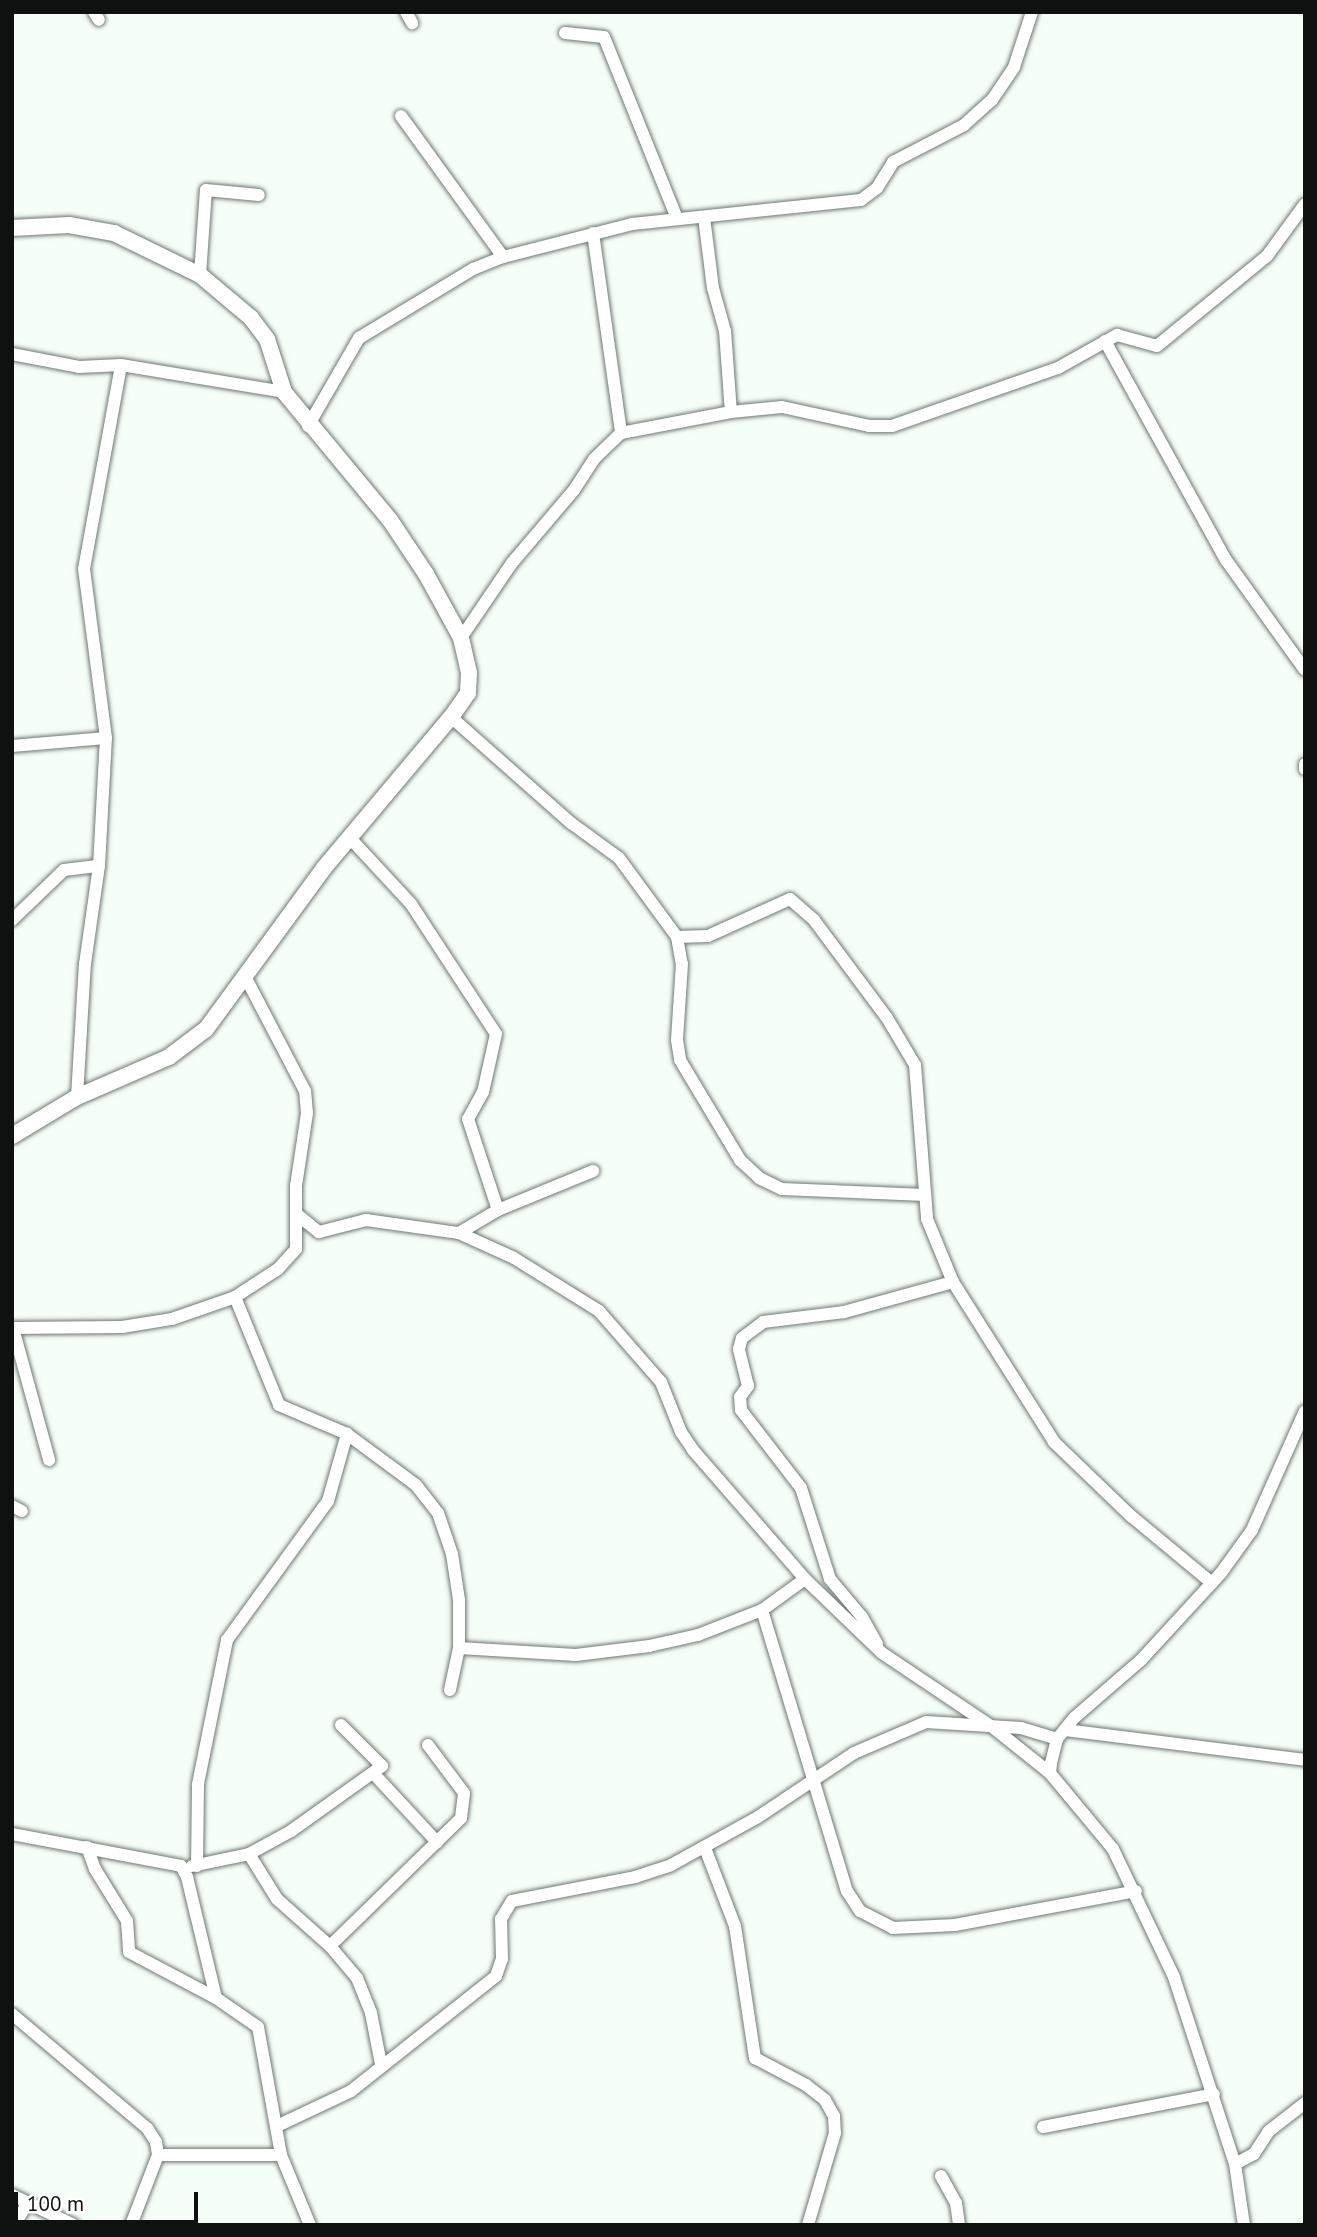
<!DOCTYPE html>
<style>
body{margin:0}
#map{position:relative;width:1317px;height:2237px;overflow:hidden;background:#f6fef8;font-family:"PT Sans",sans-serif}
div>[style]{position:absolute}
.roads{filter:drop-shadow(0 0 2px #6f7772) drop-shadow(0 0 2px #6f7772)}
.minor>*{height:12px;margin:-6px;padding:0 6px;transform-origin:6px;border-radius:6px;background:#fff}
.tertiary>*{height:16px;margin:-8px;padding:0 8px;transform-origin:8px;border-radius:8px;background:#fff}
span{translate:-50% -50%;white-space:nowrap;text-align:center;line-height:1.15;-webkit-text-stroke:6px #fff;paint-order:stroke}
.frame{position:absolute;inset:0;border:14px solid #0f1110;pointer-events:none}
.scale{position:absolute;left:14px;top:2192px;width:184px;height:32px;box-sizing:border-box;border:4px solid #0f1110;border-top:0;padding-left:9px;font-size:21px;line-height:24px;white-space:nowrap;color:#0f1110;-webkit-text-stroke:5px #fff;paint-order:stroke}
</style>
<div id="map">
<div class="roads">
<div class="minor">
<div style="left:94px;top:12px;width:9px;rotate:58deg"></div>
<div style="left:406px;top:12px;width:13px;rotate:61deg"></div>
<div style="left:565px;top:33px;width:39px;rotate:6deg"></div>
<div style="left:604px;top:37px;width:196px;rotate:68.1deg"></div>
<div style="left:401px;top:116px;width:174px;rotate:54.1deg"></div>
<div style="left:704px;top:217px;width:72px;rotate:82.8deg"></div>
<div style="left:713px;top:288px;width:45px;rotate:74.4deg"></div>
<div style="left:725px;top:331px;width:81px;rotate:85.8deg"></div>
<div style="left:593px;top:233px;width:202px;rotate:82deg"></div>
<div style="left:200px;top:275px;width:85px;rotate:-86deg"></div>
<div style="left:206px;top:190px;width:53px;rotate:5.4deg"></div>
<div style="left:1105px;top:341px;width:250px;rotate:61.1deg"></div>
<div style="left:1226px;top:560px;width:135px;rotate:54.3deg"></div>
<div style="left:12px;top:354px;width:68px;rotate:11deg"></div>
<div style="left:79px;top:367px;width:42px;rotate:-2.7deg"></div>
<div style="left:121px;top:365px;width:165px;rotate:9.4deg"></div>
<div style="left:308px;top:426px;width:102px;rotate:-59.9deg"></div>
<div style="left:359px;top:338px;width:133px;rotate:-31.2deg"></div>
<div style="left:473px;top:269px;width:32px;rotate:-22deg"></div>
<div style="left:503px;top:257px;width:133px;rotate:-14.3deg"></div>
<div style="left:632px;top:224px;width:230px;rotate:-6deg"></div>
<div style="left:861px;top:200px;width:20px;rotate:-37deg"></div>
<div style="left:877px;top:188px;width:31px;rotate:-58deg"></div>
<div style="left:893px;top:162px;width:80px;rotate:-27.5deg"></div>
<div style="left:964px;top:125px;width:38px;rotate:-42deg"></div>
<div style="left:992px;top:100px;width:40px;rotate:-56deg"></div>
<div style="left:1014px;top:67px;width:58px;rotate:-71.9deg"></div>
<div style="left:461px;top:638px;width:91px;rotate:-55.8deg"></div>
<div style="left:512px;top:563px;width:96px;rotate:-49.7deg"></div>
<div style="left:574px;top:490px;width:37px;rotate:-57deg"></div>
<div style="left:594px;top:459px;width:37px;rotate:-44deg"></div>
<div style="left:621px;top:433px;width:112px;rotate:-10.8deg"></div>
<div style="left:731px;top:412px;width:51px;rotate:-5.6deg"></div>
<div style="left:782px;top:407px;width:89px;rotate:12.3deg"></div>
<div style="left:869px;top:426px;width:23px"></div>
<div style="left:892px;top:426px;width:176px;rotate:-19.3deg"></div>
<div style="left:1058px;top:368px;width:68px;rotate:-29.2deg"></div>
<div style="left:1117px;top:335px;width:41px;rotate:15.4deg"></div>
<div style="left:1157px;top:346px;width:142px;rotate:-39.3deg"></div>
<div style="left:1267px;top:256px;width:64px;rotate:-53.8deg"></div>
<div style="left:451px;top:717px;width:160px;rotate:41.5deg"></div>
<div style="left:571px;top:823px;width:59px;rotate:36.1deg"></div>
<div style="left:619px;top:858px;width:98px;rotate:53.7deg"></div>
<div style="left:677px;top:937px;width:27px;rotate:80deg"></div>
<div style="left:682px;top:964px;width:76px;rotate:93.8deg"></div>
<div style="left:677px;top:1040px;width:20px;rotate:81deg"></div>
<div style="left:680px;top:1060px;width:117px;rotate:59deg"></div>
<div style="left:740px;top:1160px;width:26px;rotate:43deg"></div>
<div style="left:759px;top:1178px;width:25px;rotate:26deg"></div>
<div style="left:782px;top:1189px;width:143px;rotate:2.4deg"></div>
<div style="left:12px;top:746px;width:94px;rotate:-4.9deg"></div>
<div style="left:1305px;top:764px;width:5px;rotate:90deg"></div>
<div style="left:349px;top:837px;width:91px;rotate:47.2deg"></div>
<div style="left:411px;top:904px;width:155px;rotate:56.8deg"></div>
<div style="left:496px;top:1034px;width:59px;rotate:102.6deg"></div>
<div style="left:483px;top:1092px;width:31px;rotate:119deg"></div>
<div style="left:468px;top:1119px;width:96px;rotate:71.8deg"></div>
<div style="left:12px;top:920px;width:72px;rotate:-43.9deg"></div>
<div style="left:64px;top:870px;width:35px;rotate:-7deg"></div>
<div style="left:677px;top:937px;width:31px;rotate:-2deg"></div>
<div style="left:708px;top:936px;width:90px;rotate:-24.3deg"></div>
<div style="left:790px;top:899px;width:32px;rotate:41deg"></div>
<div style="left:814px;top:920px;width:122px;rotate:53.3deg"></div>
<div style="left:887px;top:1018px;width:55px;rotate:59.2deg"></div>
<div style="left:915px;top:1065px;width:154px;rotate:85.5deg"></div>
<div style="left:927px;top:1219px;width:68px;rotate:67.6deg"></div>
<div style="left:953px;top:1282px;width:189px;rotate:57.7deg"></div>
<div style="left:1054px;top:1442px;width:107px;rotate:43.9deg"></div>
<div style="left:1131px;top:1516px;width:105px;rotate:39.6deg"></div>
<div style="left:77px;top:1097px;width:133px;rotate:-86.6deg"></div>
<div style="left:85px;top:964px;width:99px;rotate:-81.9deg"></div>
<div style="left:99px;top:866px;width:128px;rotate:-86.9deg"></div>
<div style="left:106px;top:738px;width:170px;rotate:-97.4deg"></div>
<div style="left:84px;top:569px;width:207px;rotate:-79.7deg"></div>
<div style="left:299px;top:1216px;width:26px;rotate:39deg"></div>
<div style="left:319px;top:1232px;width:49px;rotate:-14.3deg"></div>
<div style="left:366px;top:1220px;width:94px;rotate:8deg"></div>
<div style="left:459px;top:1233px;width:60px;rotate:24.4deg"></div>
<div style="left:514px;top:1258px;width:100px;rotate:31.9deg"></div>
<div style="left:599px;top:1311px;width:94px;rotate:48.9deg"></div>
<div style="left:661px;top:1382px;width:54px;rotate:68.2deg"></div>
<div style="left:681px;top:1432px;width:22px;rotate:56deg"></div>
<div style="left:693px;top:1450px;width:171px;rotate:49deg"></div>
<div style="left:805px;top:1579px;width:107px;rotate:43.9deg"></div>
<div style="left:882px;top:1653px;width:136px;rotate:33.9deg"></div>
<div style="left:995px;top:1729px;width:70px;rotate:38.7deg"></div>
<div style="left:459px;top:1233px;width:45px;rotate:-30.5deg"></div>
<div style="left:498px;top:1210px;width:103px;rotate:-22.3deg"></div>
<div style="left:235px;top:1297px;width:117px;rotate:67.8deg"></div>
<div style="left:279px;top:1405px;width:74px;rotate:23.1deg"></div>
<div style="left:347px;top:1434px;width:86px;rotate:36.5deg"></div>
<div style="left:416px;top:1485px;width:36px;rotate:52deg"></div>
<div style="left:438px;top:1513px;width:43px;rotate:71.1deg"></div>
<div style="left:452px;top:1554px;width:47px;rotate:81.3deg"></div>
<div style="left:459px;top:1600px;width:48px;rotate:90deg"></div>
<div style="left:459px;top:1648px;width:43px;rotate:102.1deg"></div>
<div style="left:12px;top:1328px;width:110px;rotate:-0.5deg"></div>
<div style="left:122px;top:1327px;width:51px;rotate:-9.1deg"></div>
<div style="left:172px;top:1319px;width:67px;rotate:-19.2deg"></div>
<div style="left:235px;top:1297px;width:51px;rotate:-33.1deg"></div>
<div style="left:278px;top:1269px;width:27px;rotate:-48deg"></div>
<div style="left:296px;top:1249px;width:63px;rotate:-90deg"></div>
<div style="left:296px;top:1186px;width:74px;rotate:-81.4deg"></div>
<div style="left:307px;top:1113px;width:22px;rotate:-95deg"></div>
<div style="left:305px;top:1091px;width:127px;rotate:-117.6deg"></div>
<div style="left:13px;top:1328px;width:137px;rotate:74.7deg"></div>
<div style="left:12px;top:1506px;width:11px;rotate:27deg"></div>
<div style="left:762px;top:1610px;width:294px;rotate:73.2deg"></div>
<div style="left:847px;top:1891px;width:24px;rotate:57deg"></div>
<div style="left:860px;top:1911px;width:37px;rotate:27deg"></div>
<div style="left:893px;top:1928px;width:62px;rotate:-2.8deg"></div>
<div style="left:955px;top:1925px;width:184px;rotate:-10.6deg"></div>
<div style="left:877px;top:1644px;width:31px;rotate:-119deg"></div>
<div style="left:862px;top:1617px;width:50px;rotate:-130.1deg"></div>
<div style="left:830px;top:1579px;width:96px;rotate:-107.7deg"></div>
<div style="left:801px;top:1488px;width:98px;rotate:-127.6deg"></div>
<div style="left:741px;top:1410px;width:13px;rotate:-94deg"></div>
<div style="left:740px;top:1397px;width:14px;rotate:-54deg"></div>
<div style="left:748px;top:1386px;width:38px;rotate:-104deg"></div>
<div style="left:739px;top:1349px;width:11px;rotate:-75deg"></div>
<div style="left:742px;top:1338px;width:26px;rotate:-37deg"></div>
<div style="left:763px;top:1322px;width:82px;rotate:-7deg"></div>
<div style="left:844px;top:1312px;width:113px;rotate:-15.4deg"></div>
<div style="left:459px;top:1648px;width:117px;rotate:3.4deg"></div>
<div style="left:576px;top:1655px;width:74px;rotate:-7deg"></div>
<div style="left:649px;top:1646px;width:50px;rotate:-12.7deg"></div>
<div style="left:698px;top:1635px;width:69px;rotate:-21.3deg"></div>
<div style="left:762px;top:1610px;width:53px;rotate:-35.8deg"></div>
<div style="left:1065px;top:1730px;width:242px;rotate:7.1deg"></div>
<div style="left:374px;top:1774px;width:93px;rotate:47.2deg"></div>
<div style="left:12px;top:1834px;width:172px;rotate:10.7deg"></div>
<div style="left:181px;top:1866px;width:13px;rotate:61deg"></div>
<div style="left:187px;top:1877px;width:124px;rotate:76.5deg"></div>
<div style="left:216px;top:1998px;width:51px;rotate:34.6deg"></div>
<div style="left:258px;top:2027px;width:130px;rotate:79.8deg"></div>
<div style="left:281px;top:2155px;width:76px;rotate:67.5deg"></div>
<div style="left:87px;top:1847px;width:23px;rotate:70deg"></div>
<div style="left:95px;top:1869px;width:61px;rotate:58.4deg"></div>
<div style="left:127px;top:1921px;width:31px;rotate:86deg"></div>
<div style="left:129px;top:1952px;width:98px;rotate:27.9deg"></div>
<div style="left:705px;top:1848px;width:84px;rotate:69deg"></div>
<div style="left:735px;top:1926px;width:134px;rotate:81.4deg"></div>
<div style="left:755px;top:2058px;width:58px;rotate:27.9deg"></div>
<div style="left:806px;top:2085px;width:24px;rotate:38deg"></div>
<div style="left:825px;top:2100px;width:18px;rotate:61deg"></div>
<div style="left:834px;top:2116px;width:17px;rotate:87deg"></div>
<div style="left:835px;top:2133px;width:96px;rotate:106.4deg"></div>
<div style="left:249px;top:1854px;width:53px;rotate:58.1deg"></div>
<div style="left:277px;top:1899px;width:71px;rotate:41.6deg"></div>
<div style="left:330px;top:1946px;width:42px;rotate:49.8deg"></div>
<div style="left:357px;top:1978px;width:38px;rotate:68deg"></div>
<div style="left:371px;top:2013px;width:52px;rotate:78.9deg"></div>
<div style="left:192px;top:1866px;width:58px;rotate:-11.9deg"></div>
<div style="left:249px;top:1854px;width:48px;rotate:-28.7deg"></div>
<div style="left:291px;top:1831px;width:112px;rotate:-35.5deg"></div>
<div style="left:382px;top:1766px;width:58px;rotate:-135deg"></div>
<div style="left:197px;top:1866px;width:82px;rotate:-89.3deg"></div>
<div style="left:198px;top:1784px;width:147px;rotate:-78.6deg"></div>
<div style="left:227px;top:1640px;width:172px;rotate:-54deg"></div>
<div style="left:328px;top:1501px;width:70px;rotate:-74.2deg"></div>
<div style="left:330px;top:1946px;width:183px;rotate:-44.3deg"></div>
<div style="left:461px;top:1818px;width:25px;rotate:-83deg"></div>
<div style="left:464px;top:1793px;width:60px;rotate:-126.9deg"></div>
<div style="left:12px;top:2014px;width:177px;rotate:40.2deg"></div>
<div style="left:147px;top:2128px;width:17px;rotate:57deg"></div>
<div style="left:156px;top:2142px;width:13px;rotate:81deg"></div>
<div style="left:158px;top:2155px;width:75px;rotate:111.1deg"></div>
<div style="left:277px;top:2126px;width:82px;rotate:-25.3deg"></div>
<div style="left:351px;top:2091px;width:185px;rotate:-38.4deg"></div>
<div style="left:496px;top:1976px;width:18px;rotate:-71deg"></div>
<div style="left:502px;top:1959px;width:40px;rotate:-91.4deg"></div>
<div style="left:501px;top:1919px;width:21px;rotate:-59deg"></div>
<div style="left:512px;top:1901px;width:125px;rotate:-11deg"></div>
<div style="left:635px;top:1877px;width:38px;rotate:-18deg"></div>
<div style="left:671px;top:1865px;width:99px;rotate:-28.9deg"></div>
<div style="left:758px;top:1817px;width:115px;rotate:-33.7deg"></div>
<div style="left:854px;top:1753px;width:78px;rotate:-23.3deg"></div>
<div style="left:926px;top:1722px;width:95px;rotate:3.6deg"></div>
<div style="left:1021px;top:1728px;width:38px;rotate:17deg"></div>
<div style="left:1043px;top:2127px;width:174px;rotate:-10.9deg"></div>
<div style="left:158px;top:2155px;width:123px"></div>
<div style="left:1235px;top:2164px;width:21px;rotate:-28deg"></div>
<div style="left:1254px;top:2154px;width:27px;rotate:-57deg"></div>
<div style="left:1269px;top:2131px;width:46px;rotate:-37.9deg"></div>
<div style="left:941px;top:2176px;width:31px;rotate:61deg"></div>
<div style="left:956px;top:2203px;width:22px;rotate:82deg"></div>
<div style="left:12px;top:2195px;width:69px;rotate:25.8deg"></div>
<div style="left:14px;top:2225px;width:26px;rotate:-58deg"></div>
<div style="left:1244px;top:2225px;width:62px;rotate:-98.4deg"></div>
<div style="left:1235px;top:2164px;width:197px;rotate:-108.1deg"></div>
<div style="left:1174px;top:1977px;width:142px;rotate:-115.5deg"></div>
<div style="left:1113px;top:1849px;width:99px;rotate:-129.7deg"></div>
<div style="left:1050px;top:1773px;width:10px;rotate:-84deg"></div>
<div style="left:1051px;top:1763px;width:25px;rotate:-76deg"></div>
<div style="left:1057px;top:1739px;width:27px;rotate:-51deg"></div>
<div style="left:1074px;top:1718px;width:89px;rotate:-40.9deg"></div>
<div style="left:1141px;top:1660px;width:118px;rotate:-47.4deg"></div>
<div style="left:1221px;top:1573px;width:53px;rotate:-54.2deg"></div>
<div style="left:1252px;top:1530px;width:130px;rotate:-66deg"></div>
</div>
<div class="tertiary">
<div style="left:12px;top:228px;width:57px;rotate:-3deg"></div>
<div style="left:69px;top:225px;width:46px;rotate:10.1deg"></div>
<div style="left:114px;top:233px;width:96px;rotate:26deg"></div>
<div style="left:200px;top:275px;width:67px;rotate:40.1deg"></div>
<div style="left:251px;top:318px;width:26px;rotate:53deg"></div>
<div style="left:267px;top:339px;width:56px;rotate:72.2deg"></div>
<div style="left:284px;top:392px;width:166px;rotate:50.4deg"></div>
<div style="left:390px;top:520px;width:65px;rotate:56.3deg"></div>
<div style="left:426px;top:574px;width:73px;rotate:61.3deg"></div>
<div style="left:461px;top:638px;width:36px;rotate:77deg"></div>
<div style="left:469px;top:673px;width:20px;rotate:93deg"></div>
<div style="left:468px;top:693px;width:29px;rotate:125deg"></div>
<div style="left:451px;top:717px;width:197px;rotate:130.1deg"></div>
<div style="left:324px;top:868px;width:200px;rotate:126.2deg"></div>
<div style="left:206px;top:1029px;width:46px;rotate:142.9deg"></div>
<div style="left:169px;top:1057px;width:100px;rotate:156.5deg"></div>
<div style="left:77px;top:1097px;width:76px;rotate:149deg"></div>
</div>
</div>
<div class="frame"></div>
<div class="scale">100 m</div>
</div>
